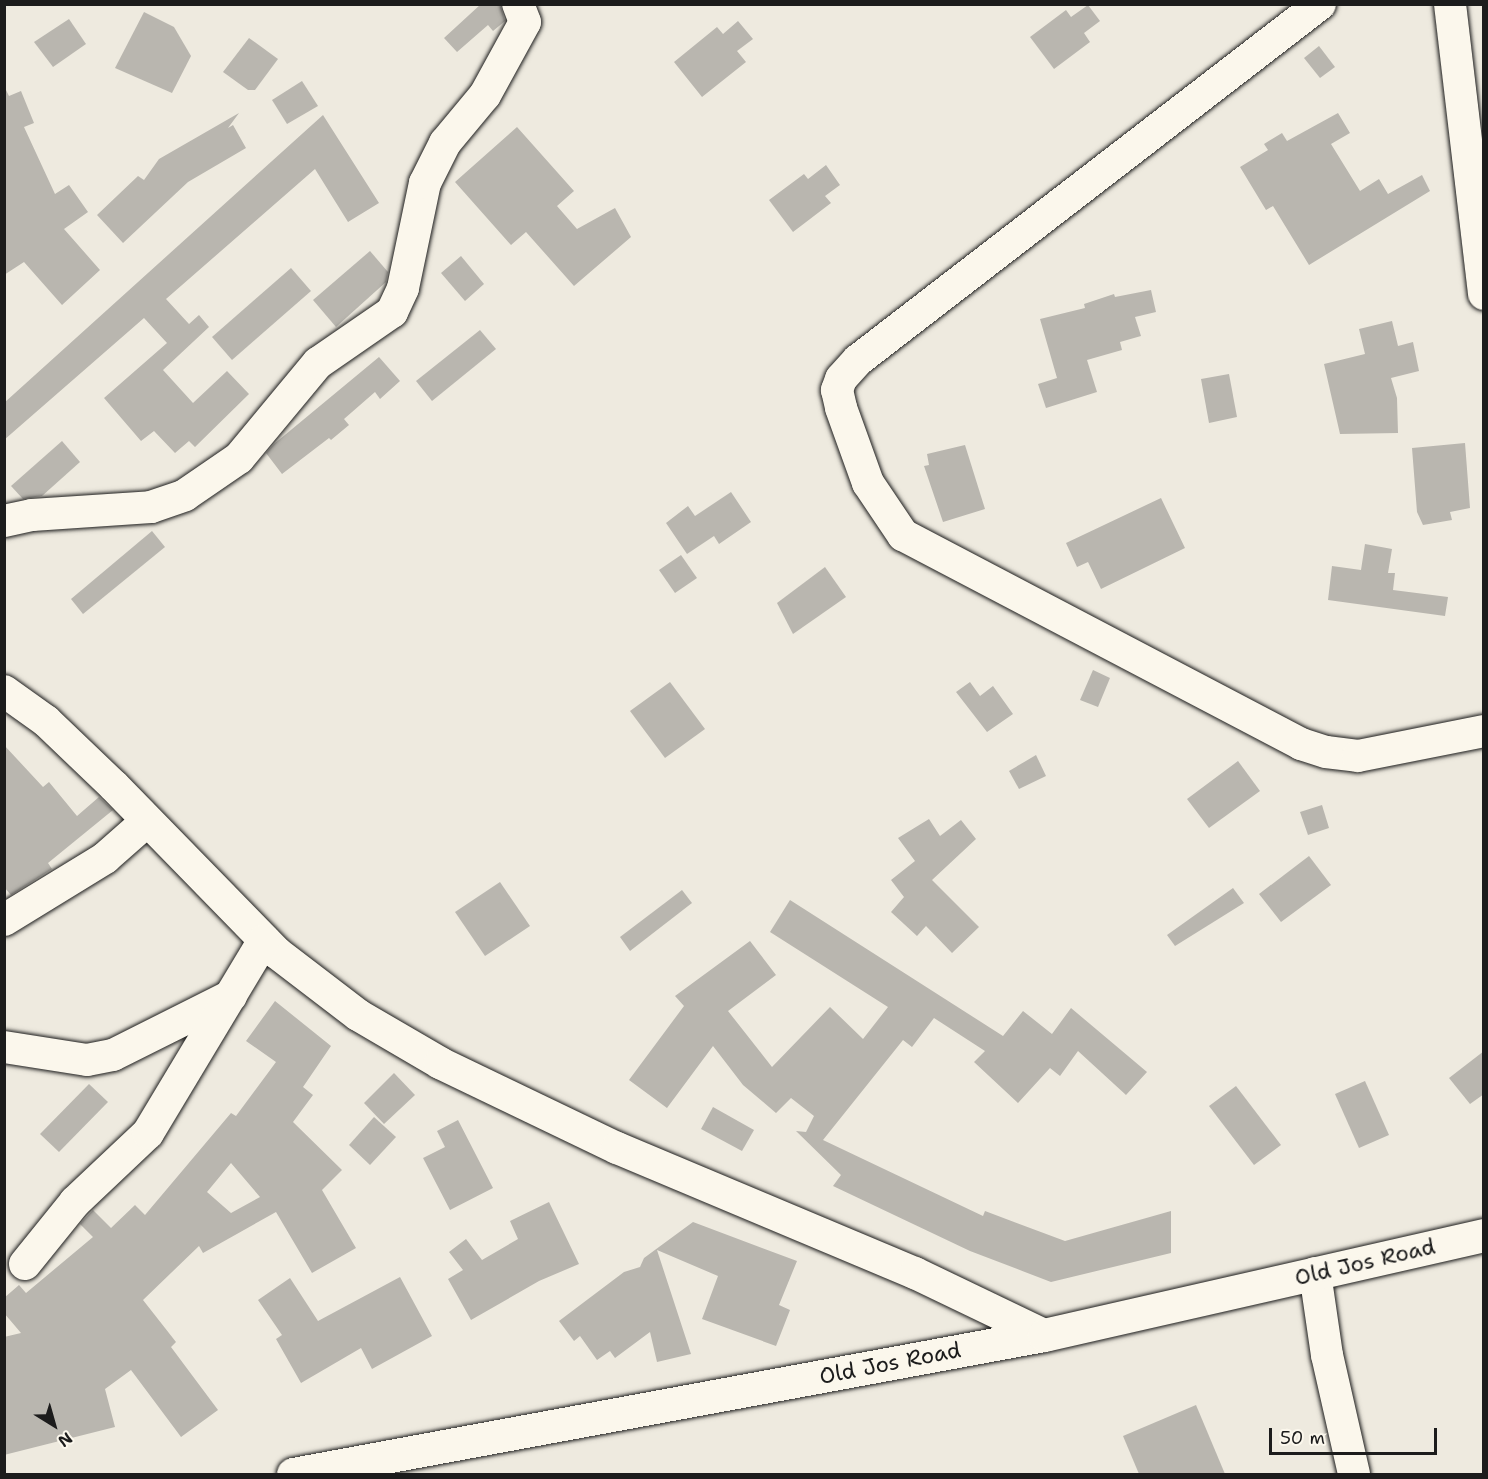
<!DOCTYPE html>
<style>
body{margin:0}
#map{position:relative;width:1488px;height:1479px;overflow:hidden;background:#eeeadf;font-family:"Shantell Sans",sans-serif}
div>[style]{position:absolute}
.building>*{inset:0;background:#b9b6af}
.roads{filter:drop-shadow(0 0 2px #1c1c1c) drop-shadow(0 0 2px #1c1c1c)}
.minor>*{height:32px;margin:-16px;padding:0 16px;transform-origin:16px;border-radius:16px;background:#fbf7ec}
.major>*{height:33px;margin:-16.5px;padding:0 16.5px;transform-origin:16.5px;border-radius:16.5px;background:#fbf7ec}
span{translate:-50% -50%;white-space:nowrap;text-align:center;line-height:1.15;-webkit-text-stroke:4.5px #fbf7ec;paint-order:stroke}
.street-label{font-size:22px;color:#1c1c1c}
.frame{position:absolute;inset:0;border:6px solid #1c1c1c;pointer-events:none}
.north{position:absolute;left:24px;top:1395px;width:60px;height:60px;-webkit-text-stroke:4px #fbf7ec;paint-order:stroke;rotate:143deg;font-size:16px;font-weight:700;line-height:24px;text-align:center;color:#1c1c1c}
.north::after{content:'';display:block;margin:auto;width:21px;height:27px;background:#1c1c1c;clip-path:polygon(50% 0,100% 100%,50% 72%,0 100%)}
.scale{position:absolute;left:1269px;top:1428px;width:168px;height:27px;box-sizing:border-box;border:3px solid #1c1c1c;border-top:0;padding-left:8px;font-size:18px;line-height:21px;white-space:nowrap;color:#1c1c1c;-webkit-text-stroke:4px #fbf7ec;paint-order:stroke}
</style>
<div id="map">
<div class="building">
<div style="clip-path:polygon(481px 4px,500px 4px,505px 21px,493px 31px,488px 25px,457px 52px,444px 38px)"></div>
<div style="clip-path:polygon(1088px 5px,1100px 21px,1084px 33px,1090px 42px,1054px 69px,1030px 37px,1066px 10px,1071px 17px)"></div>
<div style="clip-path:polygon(144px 12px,174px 27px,191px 56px,172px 93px,115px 68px)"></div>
<div style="clip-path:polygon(69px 19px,86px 44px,53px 67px,34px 42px)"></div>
<div style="clip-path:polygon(738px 21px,753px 39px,737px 51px,746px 62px,702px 97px,674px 62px,717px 27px,723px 34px)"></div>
<div style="clip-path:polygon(249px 38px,278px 59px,255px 90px,248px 90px,223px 72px)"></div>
<div style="clip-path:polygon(1319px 46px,1335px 67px,1320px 78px,1304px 58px)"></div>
<div style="clip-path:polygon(302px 81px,318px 106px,287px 124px,272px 100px)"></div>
<div style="clip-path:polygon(4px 86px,9px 96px,21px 91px,34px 123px,24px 127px,55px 194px,69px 185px,88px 212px,64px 229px,100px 270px,62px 305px,24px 262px,4px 275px)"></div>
<div style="clip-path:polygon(239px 113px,228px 128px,233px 125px,246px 148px,188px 182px,123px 243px,97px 215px,138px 176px,144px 180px,159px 159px)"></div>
<div style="clip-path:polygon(1338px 113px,1350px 133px,1331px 144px,1360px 191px,1379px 179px,1388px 194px,1422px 175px,1430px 191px,1309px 265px,1273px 206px,1266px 210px,1240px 167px,1268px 150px,1264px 144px,1282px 133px,1287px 141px)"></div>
<div style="clip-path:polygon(323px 115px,379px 203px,348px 222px,315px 169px,166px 299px,189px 324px,199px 315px,209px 327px,163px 370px,193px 403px,227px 371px,249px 394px,195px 447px,189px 441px,175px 453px,154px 431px,141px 441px,104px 398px,167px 343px,144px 318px,4px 440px,4px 403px)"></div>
<div style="clip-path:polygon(517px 127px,574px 191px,557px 206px,577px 229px,615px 208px,631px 237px,574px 286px,526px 232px,511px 245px,455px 182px)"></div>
<div style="clip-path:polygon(826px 165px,840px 185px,825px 196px,831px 203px,793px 232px,769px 200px,804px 174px,808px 179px)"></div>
<div style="clip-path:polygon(370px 251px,388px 272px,386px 282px,336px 327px,313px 300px)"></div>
<div style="clip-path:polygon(461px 256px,484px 284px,465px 301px,441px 273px)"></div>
<div style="clip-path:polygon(291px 268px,311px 291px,232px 360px,212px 337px)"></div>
<div style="clip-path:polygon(1151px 290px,1156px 312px,1135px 317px,1141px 336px,1120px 342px,1122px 350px,1087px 360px,1097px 392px,1046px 408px,1038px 384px,1057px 378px,1040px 319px,1085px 308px,1084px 304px,1114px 294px,1115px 297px)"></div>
<div style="clip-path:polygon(1392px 321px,1398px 346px,1413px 342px,1419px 371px,1391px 378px,1397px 398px,1398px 433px,1340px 434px,1324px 364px,1365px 354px,1359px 329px)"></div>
<div style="clip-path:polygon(480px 330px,496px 349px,432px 401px,416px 381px)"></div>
<div style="clip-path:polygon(379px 357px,400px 381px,380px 399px,375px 392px,344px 419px,349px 425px,331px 440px,329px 438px,282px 474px,266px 453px,274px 444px)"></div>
<div style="clip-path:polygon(1229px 374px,1237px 417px,1209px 423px,1201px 379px)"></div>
<div style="clip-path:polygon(62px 441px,80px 462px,42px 496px,23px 499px,11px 486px)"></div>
<div style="clip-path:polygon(1465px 443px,1470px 508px,1450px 512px,1452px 520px,1423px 525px,1417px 512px,1412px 448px)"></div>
<div style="clip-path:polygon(965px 445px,985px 509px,943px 522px,924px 466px,929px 465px,927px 454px)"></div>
<div style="clip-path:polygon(731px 492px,751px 522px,719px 544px,714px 536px,687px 554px,666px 523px,688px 506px,695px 516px)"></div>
<div style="clip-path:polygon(1161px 498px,1185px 548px,1101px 589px,1088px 562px,1077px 567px,1066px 543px)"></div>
<div style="clip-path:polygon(152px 531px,165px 547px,83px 614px,71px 599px)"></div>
<div style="clip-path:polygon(1365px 544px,1392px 549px,1388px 573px,1395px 573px,1393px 590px,1448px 597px,1445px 616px,1328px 600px,1332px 566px,1361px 570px)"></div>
<div style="clip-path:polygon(681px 555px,697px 578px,675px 593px,659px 570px)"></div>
<div style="clip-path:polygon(825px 567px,846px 597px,793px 634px,777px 603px)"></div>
<div style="clip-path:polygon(1093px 670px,1110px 678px,1098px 707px,1080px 700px)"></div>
<div style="clip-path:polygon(670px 682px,705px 729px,665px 758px,630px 711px)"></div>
<div style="clip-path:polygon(970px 682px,980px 696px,993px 686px,1013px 714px,987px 732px,956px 692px)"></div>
<div style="clip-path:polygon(4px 745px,43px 787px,49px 782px,77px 816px,99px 797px,113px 810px,48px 863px,52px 869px,11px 895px,4px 887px)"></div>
<div style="clip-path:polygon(1036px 755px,1046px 776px,1019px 789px,1009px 771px)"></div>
<div style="clip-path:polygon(1238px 761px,1260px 791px,1209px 828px,1187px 799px)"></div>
<div style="clip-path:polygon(1322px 805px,1329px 828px,1308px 835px,1300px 812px)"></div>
<div style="clip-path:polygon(929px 819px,940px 836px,961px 820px,976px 839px,932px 880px,979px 927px,952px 953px,926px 926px,917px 936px,891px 912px,904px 897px,891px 880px,915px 861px,898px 838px)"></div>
<div style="clip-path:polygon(1309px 856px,1331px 885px,1281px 922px,1259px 894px)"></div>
<div style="clip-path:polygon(500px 882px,530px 926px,485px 956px,455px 912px)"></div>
<div style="clip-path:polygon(1233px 888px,1244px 903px,1175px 946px,1167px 935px)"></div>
<div style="clip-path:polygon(682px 890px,692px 903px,630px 951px,620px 937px)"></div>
<div style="clip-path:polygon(790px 900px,1003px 1036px,1023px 1011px,1052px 1034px,1071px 1008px,1147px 1072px,1126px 1095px,1078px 1051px,1060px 1076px,1050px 1068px,1018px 1103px,974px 1062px,985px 1051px,934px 1018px,912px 1047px,903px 1040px,823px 1140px,983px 1216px,985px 1211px,1065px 1241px,1171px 1211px,1171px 1253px,1051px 1282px,970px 1251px,833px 1186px,841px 1175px,796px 1131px,806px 1132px,814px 1116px,791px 1098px,776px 1113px,743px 1085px,713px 1046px,667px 1108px,629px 1080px,684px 1006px,675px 996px,750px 941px,776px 975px,728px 1011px,772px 1067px,830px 1007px,863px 1039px,888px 1007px,770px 932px)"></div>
<div style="clip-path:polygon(evenodd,275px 1001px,331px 1046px,303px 1087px,313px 1095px,293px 1122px,342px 1170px,322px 1190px,356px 1248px,312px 1273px,276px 1212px,203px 1253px,199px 1246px,143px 1300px,176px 1342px,171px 1347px,218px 1410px,181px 1437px,131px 1370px,105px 1389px,115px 1427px,4px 1455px,4px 1337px,21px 1333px,4px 1313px,4px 1298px,19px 1285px,26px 1293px,93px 1237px,80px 1224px,93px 1210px,111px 1228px,135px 1205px,145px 1215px,231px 1113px,236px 1116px,276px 1062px,246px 1041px,275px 1001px,231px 1163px,260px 1197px,231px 1213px,207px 1192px,231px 1163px)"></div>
<div style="clip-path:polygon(1484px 1051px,1484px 1094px,1470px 1104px,1449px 1078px)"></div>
<div style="clip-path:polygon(394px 1073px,415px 1095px,384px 1124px,364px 1103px)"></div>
<div style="clip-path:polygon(1365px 1081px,1389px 1135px,1359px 1148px,1335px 1094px)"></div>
<div style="clip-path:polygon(89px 1084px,108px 1102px,59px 1152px,40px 1134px)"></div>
<div style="clip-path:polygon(1236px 1086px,1281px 1145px,1254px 1165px,1209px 1106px)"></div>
<div style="clip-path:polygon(713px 1107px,754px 1130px,742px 1151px,701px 1129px)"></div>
<div style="clip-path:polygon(374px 1117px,396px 1137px,370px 1165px,349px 1145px)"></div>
<div style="clip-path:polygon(458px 1120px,493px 1188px,450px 1210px,423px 1158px,445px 1147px,437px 1131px)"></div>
<div style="clip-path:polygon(549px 1202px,579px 1264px,539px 1281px,471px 1320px,448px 1279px,463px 1270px,449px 1252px,466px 1239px,482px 1260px,518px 1239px,510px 1221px)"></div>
<div style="clip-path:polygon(693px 1222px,797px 1261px,779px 1305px,790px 1310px,776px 1346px,702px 1319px,718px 1276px,657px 1250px,691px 1354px,657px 1362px,650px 1332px,615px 1358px,610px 1351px,597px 1360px,580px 1336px,574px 1341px,559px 1321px,624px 1272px,640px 1267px,644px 1258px)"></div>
<div style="clip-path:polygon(400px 1277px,432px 1336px,372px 1369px,361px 1348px,301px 1383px,276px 1339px,282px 1335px,258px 1300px,290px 1278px,318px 1321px)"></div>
<div style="clip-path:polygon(1196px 1405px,1225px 1474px,1139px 1474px,1123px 1436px)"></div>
</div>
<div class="roads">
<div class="minor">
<div style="left:1320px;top:4px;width:583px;rotate:142.38deg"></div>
<div style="left:858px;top:360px;width:25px;rotate:132deg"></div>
<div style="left:841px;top:379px;width:12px;rotate:110deg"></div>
<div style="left:837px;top:390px;width:18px;rotate:77deg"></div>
<div style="left:841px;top:408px;width:80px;rotate:70.2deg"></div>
<div style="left:868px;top:483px;width:63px;rotate:56.1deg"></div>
<div style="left:903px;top:535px;width:450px;rotate:27.7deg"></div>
<div style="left:1301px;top:744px;width:26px;rotate:18deg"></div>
<div style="left:1326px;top:752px;width:32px;rotate:7deg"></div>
<div style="left:1358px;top:756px;width:128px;rotate:-11.2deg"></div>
<div style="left:1450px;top:4px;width:292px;rotate:83.3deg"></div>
<div style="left:4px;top:521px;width:29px;rotate:-12deg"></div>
<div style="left:32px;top:515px;width:119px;rotate:-3.8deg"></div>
<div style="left:151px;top:507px;width:36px;rotate:-19deg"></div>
<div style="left:185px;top:495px;width:65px;rotate:-34.4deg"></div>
<div style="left:239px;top:458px;width:124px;rotate:-50.3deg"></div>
<div style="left:318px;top:363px;width:90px;rotate:-34.6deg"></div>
<div style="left:392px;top:312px;width:26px;rotate:-65deg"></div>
<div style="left:403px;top:288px;width:107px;rotate:-78.2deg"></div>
<div style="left:425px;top:183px;width:45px;rotate:-63.4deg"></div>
<div style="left:445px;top:143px;width:62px;rotate:-50.2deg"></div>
<div style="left:485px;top:95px;width:83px;rotate:-61.3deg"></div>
<div style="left:525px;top:22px;width:19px;rotate:-111deg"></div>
<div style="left:4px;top:691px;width:52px;rotate:35.5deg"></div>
<div style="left:46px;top:721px;width:94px;rotate:43.7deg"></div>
<div style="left:114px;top:786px;width:233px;rotate:45.7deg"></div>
<div style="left:277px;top:953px;width:102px;rotate:37.4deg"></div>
<div style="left:358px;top:1015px;width:95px;rotate:30.3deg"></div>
<div style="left:440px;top:1063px;width:196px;rotate:25.7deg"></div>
<div style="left:617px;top:1148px;width:323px;rotate:22.8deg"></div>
<div style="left:915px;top:1273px;width:143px;rotate:25.7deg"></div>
<div style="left:4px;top:920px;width:119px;rotate:-31.5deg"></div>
<div style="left:105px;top:858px;width:56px;rotate:-41.4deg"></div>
<div style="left:4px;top:1047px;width:84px;rotate:8.9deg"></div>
<div style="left:87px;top:1060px;width:26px;rotate:-11deg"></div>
<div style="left:113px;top:1055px;width:132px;rotate:-26.6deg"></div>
<div style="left:25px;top:1264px;width:80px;rotate:-51.1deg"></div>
<div style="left:75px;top:1202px;width:100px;rotate:-43.4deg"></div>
<div style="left:148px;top:1133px;width:225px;rotate:-59deg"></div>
<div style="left:1315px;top:1273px;width:83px;rotate:81.7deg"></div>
<div style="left:1327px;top:1355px;width:122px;rotate:77.2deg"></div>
</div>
<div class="major">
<div style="left:293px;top:1474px;width:764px;rotate:-10.49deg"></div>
<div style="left:1044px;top:1335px;width:451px;rotate:-12.8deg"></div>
</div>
</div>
<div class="street-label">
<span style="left:1365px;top:1262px;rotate:-13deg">Old Jos Road</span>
<span style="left:890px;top:1363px;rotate:-11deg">Old Jos Road</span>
</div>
<div class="frame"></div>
<div class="north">N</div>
<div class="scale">50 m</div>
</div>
